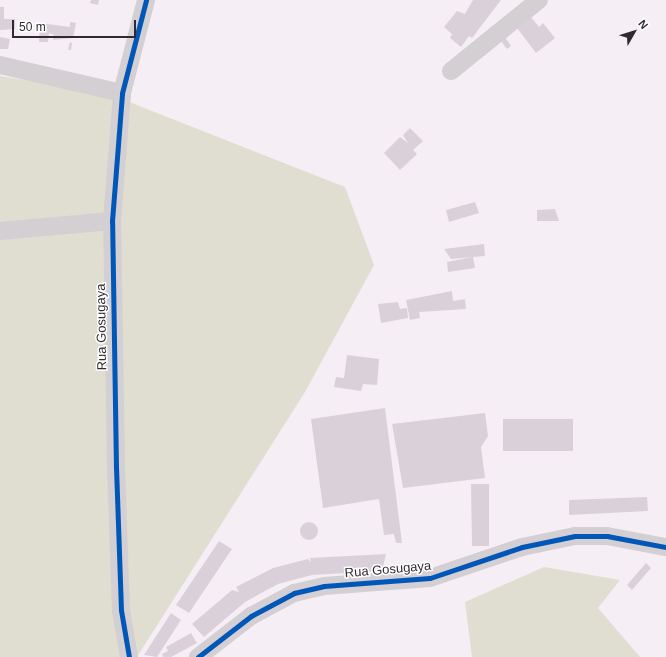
<!DOCTYPE html>
<style>
body{margin:0}
#map{position:relative;width:666px;height:657px;overflow:hidden;background:#f6eef5;font-family:Arial,sans-serif}
div>[style]{position:absolute}
.green>*{inset:0;background:#dfded0}
.building>*{inset:0;background:#dad0da}
.round{border-radius:50%}
.street>*{height:18px;margin:-9px;padding:0 9px;transform-origin:9px;border-radius:9px;background:#d3cfd3}
.cycleway>*{height:5px;margin:-2.5px;padding:0 2.5px;transform-origin:2.5px;border-radius:2.5px;background:#0057b8}
span{translate:-50% -50%;white-space:nowrap;text-align:center;line-height:1.15;-webkit-text-stroke:3px #fff;paint-order:stroke}
.street-label{font-size:13px;color:#2f2a2f}
.north{position:absolute;left:614px;top:12px;width:40px;height:40px;-webkit-text-stroke:3px #fff;paint-order:stroke;rotate:51deg;font-size:11px;font-weight:700;line-height:16px;text-align:center;color:#2f2a2f}
.north::after{content:'';display:block;margin:auto;width:14px;height:18px;background:#2f2a2f;clip-path:polygon(50% 0,100% 100%,50% 72%,0 100%)}
.scale{position:absolute;left:12px;top:20px;width:124px;height:18px;box-sizing:border-box;border:2px solid #2f2a2f;border-top:0;padding-left:5px;font-size:12px;line-height:14px;white-space:nowrap;color:#2f2a2f;-webkit-text-stroke:3px #fff;paint-order:stroke}
</style>
<div id="map">
<div class="green">
<div style="clip-path:polygon(0 76px,109px 94px,345px 187px,374px 265px,305px 392px,137px 657px,0 657px)"></div>
<div style="clip-path:polygon(544px 567px,620px 580px,598px 608px,640px 657px,472px 657px,465px 602px)"></div>
</div>
<div class="building">
<div style="clip-path:polygon(91px 0,99px 0,98px 5px,90px 3px)"></div>
<div style="clip-path:polygon(473px 0,501px 0,472px 38px,469px 36px,461px 47px,450px 38px,452px 34px,444px 27px,457px 11px,465px 14px)"></div>
<div style="clip-path:polygon(0 7px,4px 7px,4px 19px,15px 19px,15px 29px,0 30px)"></div>
<div style="clip-path:polygon(531px 17px,539px 27px,543px 23px,555px 38px,536px 53px,517px 28px)"></div>
<div style="clip-path:polygon(70px 22px,76px 23px,73px 38px,53px 40px,54px 35px,49px 33px,48px 42px,39px 42px,40px 23px,70px 27px)"></div>
<div style="clip-path:polygon(0 37px,10px 39px,8px 49px,0 49px)"></div>
<div style="clip-path:polygon(505px 37px,511px 46px,507px 49px,500px 40px)"></div>
<div style="clip-path:polygon(70px 42px,72px 43px,71px 50px,68px 50px)"></div>
<div style="clip-path:polygon(410px 128px,423px 141px,413px 150px,417px 154px,400px 170px,384px 153px,400px 137px,408px 143px,403px 135px)"></div>
<div style="clip-path:polygon(475px 202px,479px 213px,449px 222px,446px 210px)"></div>
<div style="clip-path:polygon(555px 209px,559px 221px,537px 221px,537px 210px)"></div>
<div style="clip-path:polygon(484px 244px,485px 256px,473px 257px,475px 268px,448px 272px,447px 262px,472px 257px,451px 259px,444px 249px)"></div>
<div style="clip-path:polygon(452px 291px,453px 301px,465px 299px,466px 309px,419px 312px,420px 318px,410px 320px,406px 300px)"></div>
<div style="clip-path:polygon(398px 302px,400px 309px,407px 308px,408px 318px,381px 323px,378px 304px)"></div>
<div style="clip-path:polygon(347px 355px,379px 359px,377px 385px,363px 384px,361px 391px,334px 387px,336px 377px,344px 378px)"></div>
<div style="clip-path:polygon(385px 408px,402px 543px,396px 543px,394px 534px,384px 535px,379px 499px,323px 508px,311px 419px)"></div>
<div style="clip-path:polygon(485px 413px,488px 436px,481px 447px,485px 478px,403px 488px,392px 424px)"></div>
<div style="clip-path:polygon(503px 419px,573px 419px,573px 451px,503px 451px)"></div>
<div style="clip-path:polygon(471px 484px,489px 484px,489px 546px,472px 546px)"></div>
<div style="clip-path:polygon(647px 497px,648px 511px,569px 515px,569px 500px)"></div>
<div class="round" style="left:300px;top:522px;width:18px;height:18px"></div>
<div style="clip-path:polygon(219px 541px,232px 549px,189px 613px,176px 605px)"></div>
<div style="clip-path:polygon(386px 554px,382px 571px,312px 575px,278px 584px,245px 602px,204px 637px,192px 624px,232px 590px,239px 592px,236px 587px,273px 568px,308px 559px,311px 562px,310px 558px)"></div>
<div style="clip-path:polygon(646px 563px,651px 568px,632px 590px,627px 585px)"></div>
<div style="clip-path:polygon(171px 613px,181px 620px,157px 657px,144px 655px)"></div>
<div style="clip-path:polygon(191px 633px,197px 643px,171px 657px,163px 657px,162px 654px,168px 651px,166px 647px)"></div>
</div>
<div class="street">
<div style="left:0;top:65px;width:125px;rotate:12.9deg"></div>
<div style="left:451px;top:71px;width:113px;rotate:-38.9deg"></div>
<div style="left:0;top:231px;width:112px;rotate:-5.1deg"></div>
<div style="left:129px;top:657px;width:48px;rotate:-99.7deg"></div>
<div style="left:121px;top:610px;width:142px;rotate:-92deg"></div>
<div style="left:116px;top:468px;width:247px;rotate:-90.9deg"></div>
<div style="left:112px;top:221px;width:128px;rotate:-85.5deg"></div>
<div style="left:122px;top:93px;width:96px;rotate:-75.5deg"></div>
<div style="left:198px;top:657px;width:67px;rotate:-37.7deg"></div>
<div style="left:251px;top:616px;width:49px;rotate:-28.1deg"></div>
<div style="left:294px;top:593px;width:31px;rotate:-13deg"></div>
<div style="left:324px;top:586px;width:106px;rotate:-4.3deg"></div>
<div style="left:430px;top:578px;width:97px;rotate:-18.6deg"></div>
<div style="left:522px;top:547px;width:54px;rotate:-11.7deg"></div>
<div style="left:575px;top:536px;width:32px"></div>
<div style="left:607px;top:536px;width:60px;rotate:10.6deg"></div>
</div>
<div class="cycleway">
<div style="left:129px;top:657px;width:48px;rotate:-99.7deg"></div>
<div style="left:121px;top:610px;width:142px;rotate:-92deg"></div>
<div style="left:116px;top:468px;width:247px;rotate:-90.9deg"></div>
<div style="left:112px;top:221px;width:128px;rotate:-85.5deg"></div>
<div style="left:122px;top:93px;width:96px;rotate:-75.5deg"></div>
<div style="left:198px;top:657px;width:67px;rotate:-37.7deg"></div>
<div style="left:251px;top:616px;width:49px;rotate:-28.1deg"></div>
<div style="left:294px;top:593px;width:31px;rotate:-13deg"></div>
<div style="left:324px;top:586px;width:106px;rotate:-4.3deg"></div>
<div style="left:430px;top:578px;width:97px;rotate:-18.6deg"></div>
<div style="left:522px;top:547px;width:54px;rotate:-11.7deg"></div>
<div style="left:575px;top:536px;width:32px"></div>
<div style="left:607px;top:536px;width:60px;rotate:10.6deg"></div>
</div>
<div class="street-label">
<span style="left:102px;top:327px;rotate:-91deg">Rua Gosugaya</span>
<span style="left:388px;top:570px;rotate:-5deg">Rua Gosugaya</span>
</div>
<div class="north">N</div>
<div class="scale">50 m</div>
</div>
